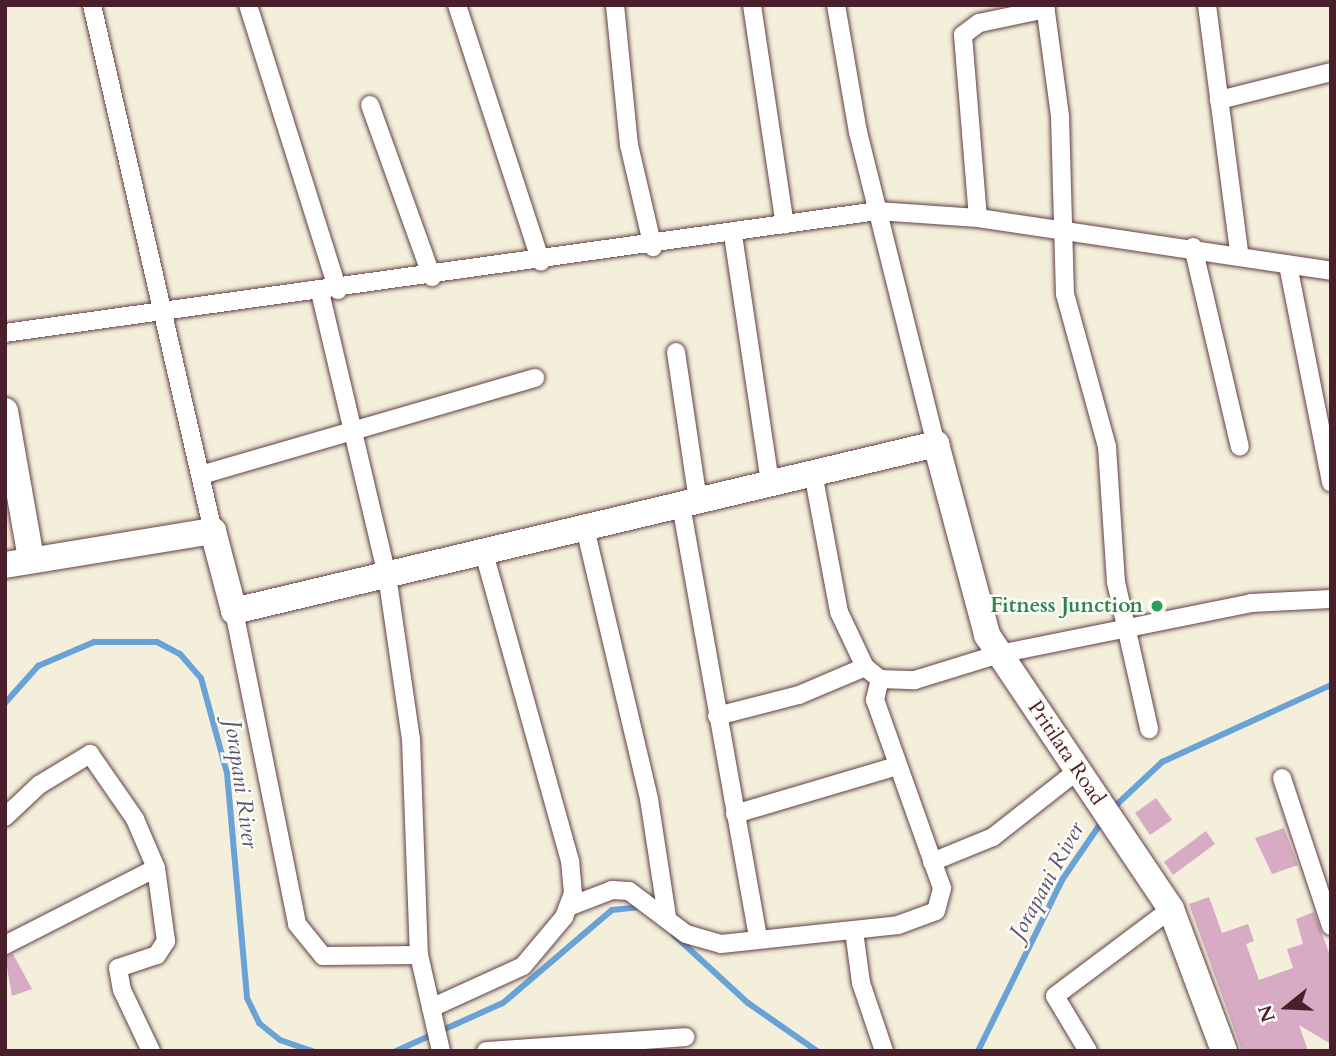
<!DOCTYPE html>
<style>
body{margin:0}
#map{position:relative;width:1336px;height:1056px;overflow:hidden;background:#f3efda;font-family:Cardo,serif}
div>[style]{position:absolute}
.stream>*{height:6px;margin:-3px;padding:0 3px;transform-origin:3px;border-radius:3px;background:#68a2d7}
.building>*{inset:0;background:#d7abc3}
.roads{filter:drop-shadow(0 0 2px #633e45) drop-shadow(0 0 2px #633e45)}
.street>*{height:18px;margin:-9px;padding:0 9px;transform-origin:9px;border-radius:9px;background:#fff}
.secondary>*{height:26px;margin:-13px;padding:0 13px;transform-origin:13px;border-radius:13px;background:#fff}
.dots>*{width:19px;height:19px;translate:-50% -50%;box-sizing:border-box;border:4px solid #fdfcf7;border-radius:50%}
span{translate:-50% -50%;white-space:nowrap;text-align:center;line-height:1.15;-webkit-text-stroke:5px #fdfcf7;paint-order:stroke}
.leisure-label{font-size:21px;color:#27864d;font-weight:700}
.right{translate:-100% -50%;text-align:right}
.street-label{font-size:21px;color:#4a1f2b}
.water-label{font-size:23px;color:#565370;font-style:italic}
.frame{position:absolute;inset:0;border:7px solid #4a1f2b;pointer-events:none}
.north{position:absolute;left:1252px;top:972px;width:70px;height:70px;-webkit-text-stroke:5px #fdfcf7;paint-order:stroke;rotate:252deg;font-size:19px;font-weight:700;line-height:28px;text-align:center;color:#4a1f2b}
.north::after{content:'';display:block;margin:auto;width:24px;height:32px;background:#4a1f2b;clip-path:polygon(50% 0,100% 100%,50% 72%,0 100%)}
</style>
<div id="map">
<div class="stream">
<div style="left:5px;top:703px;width:50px;rotate:-48.3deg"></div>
<div style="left:38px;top:666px;width:61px;rotate:-23.2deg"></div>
<div style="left:94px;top:642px;width:63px"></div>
<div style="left:157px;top:642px;width:26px;rotate:28deg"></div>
<div style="left:180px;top:654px;width:32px;rotate:49deg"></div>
<div style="left:201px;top:678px;width:98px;rotate:74.7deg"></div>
<div style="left:227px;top:773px;width:226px;rotate:84.9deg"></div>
<div style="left:247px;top:998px;width:28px;rotate:64deg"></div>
<div style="left:259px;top:1023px;width:27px;rotate:39deg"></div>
<div style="left:280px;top:1040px;width:34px;rotate:19deg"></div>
<div style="left:1112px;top:809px;width:69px;rotate:-43.2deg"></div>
<div style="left:1162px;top:762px;width:186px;rotate:-24.5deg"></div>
<div style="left:674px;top:935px;width:100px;rotate:42.6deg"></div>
<div style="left:748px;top:1003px;width:84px;rotate:34.8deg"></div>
<div style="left:396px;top:1051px;width:117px;rotate:-24.2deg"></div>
<div style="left:503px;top:1003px;width:143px;rotate:-40.5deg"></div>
<div style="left:612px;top:910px;width:30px;rotate:-6deg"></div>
<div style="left:978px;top:1051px;width:191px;rotate:-63.8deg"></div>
<div style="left:1062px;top:880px;width:73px;rotate:-55.7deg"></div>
</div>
<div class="building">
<div style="clip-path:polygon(1156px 798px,1172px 820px,1150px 835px,1135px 813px)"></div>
<div style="clip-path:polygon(1284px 828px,1298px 865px,1272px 874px,1255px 838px)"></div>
<div style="clip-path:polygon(1206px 831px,1215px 844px,1173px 875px,1164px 862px)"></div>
<div style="clip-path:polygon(1209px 897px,1222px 933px,1248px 924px,1254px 941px,1246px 944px,1259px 980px,1293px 968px,1287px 949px,1303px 944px,1296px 919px,1314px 912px,1331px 958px,1331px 1044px,1299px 1025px,1308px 1051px,1242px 1051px,1189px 904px)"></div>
<div style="clip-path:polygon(13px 954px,32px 989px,12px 996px,5px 956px)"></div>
</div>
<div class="roads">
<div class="street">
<div style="left:92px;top:5px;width:540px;rotate:77.05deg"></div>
<div style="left:248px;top:5px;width:299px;rotate:72.5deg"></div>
<div style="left:457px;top:5px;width:270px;rotate:71.9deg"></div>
<div style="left:615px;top:5px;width:141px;rotate:84.3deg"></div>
<div style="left:629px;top:145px;width:105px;rotate:76.8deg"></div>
<div style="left:752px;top:5px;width:222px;rotate:81.5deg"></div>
<div style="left:836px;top:5px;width:129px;rotate:80.2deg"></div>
<div style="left:858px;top:132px;width:322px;rotate:76deg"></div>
<div style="left:1045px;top:5px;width:112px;rotate:82.3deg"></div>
<div style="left:1060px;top:116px;width:178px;rotate:88.4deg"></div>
<div style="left:1065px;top:294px;width:159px;rotate:74.6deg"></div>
<div style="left:1107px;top:447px;width:135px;rotate:86.2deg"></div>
<div style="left:1116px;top:582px;width:151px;rotate:77.3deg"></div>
<div style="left:1207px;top:5px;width:250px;rotate:82.6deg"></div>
<div style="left:1219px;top:100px;width:115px;rotate:-14deg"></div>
<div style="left:370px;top:105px;width:183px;rotate:70.2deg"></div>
<div style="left:978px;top:218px;width:184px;rotate:-94.7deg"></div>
<div style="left:963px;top:35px;width:20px;rotate:-37deg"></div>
<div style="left:979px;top:23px;width:68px;rotate:-11.8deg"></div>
<div style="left:733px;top:235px;width:251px;rotate:81.5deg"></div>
<div style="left:1193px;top:247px;width:205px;rotate:76.8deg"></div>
<div style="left:1288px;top:265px;width:222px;rotate:78.8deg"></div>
<div style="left:320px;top:292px;width:291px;rotate:76.7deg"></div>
<div style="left:387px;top:575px;width:166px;rotate:81.7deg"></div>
<div style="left:411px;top:739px;width:216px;rotate:87.9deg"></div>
<div style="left:419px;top:955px;width:98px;rotate:77.1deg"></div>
<div style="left:5px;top:333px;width:880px;rotate:-7.96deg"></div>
<div style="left:877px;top:211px;width:101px;rotate:4deg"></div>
<div style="left:978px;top:218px;width:357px;rotate:8.5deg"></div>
<div style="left:676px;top:352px;width:151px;rotate:81.6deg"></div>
<div style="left:813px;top:473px;width:141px;rotate:79.4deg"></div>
<div style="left:839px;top:612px;width:61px;rotate:64.7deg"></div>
<div style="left:865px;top:667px;width:19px;rotate:39deg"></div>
<div style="left:880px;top:679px;width:35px;rotate:2deg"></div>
<div style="left:915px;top:680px;width:88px;rotate:-17.2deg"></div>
<div style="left:999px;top:654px;width:257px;rotate:-11.4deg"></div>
<div style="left:1251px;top:603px;width:80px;rotate:-2.9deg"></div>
<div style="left:201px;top:475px;width:348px;rotate:-16.2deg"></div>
<div style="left:681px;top:505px;width:441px;rotate:79.9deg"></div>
<div style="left:585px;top:528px;width:278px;rotate:76.7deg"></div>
<div style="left:649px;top:799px;width:119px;rotate:81.3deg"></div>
<div style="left:234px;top:611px;width:319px;rotate:78.6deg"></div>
<div style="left:297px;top:924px;width:41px;rotate:50.9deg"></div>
<div style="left:323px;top:956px;width:96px;rotate:-0.6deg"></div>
<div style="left:717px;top:716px;width:85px;rotate:-14.4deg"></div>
<div style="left:799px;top:695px;width:72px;rotate:-23deg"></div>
<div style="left:1282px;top:778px;width:156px;rotate:71.7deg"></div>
<div style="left:735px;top:814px;width:169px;rotate:-16.5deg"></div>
<div style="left:5px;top:817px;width:47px;rotate:-43.3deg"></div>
<div style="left:39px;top:785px;width:60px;rotate:-31.3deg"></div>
<div style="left:90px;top:754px;width:79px;rotate:55.3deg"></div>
<div style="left:135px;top:819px;width:53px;rotate:66.8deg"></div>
<div style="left:156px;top:868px;width:74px;rotate:82.2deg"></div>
<div style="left:166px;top:941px;width:17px;rotate:123deg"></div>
<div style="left:157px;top:955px;width:41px;rotate:161.6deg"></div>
<div style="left:118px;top:968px;width:22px;rotate:80deg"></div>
<div style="left:122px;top:990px;width:68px;rotate:64.6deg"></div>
<div style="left:932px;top:862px;width:66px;rotate:-22.3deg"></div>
<div style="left:993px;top:837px;width:108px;rotate:-38.2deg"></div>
<div style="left:568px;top:907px;width:47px;rotate:-21.1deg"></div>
<div style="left:612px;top:890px;width:17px;rotate:3deg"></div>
<div style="left:629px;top:891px;width:71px;rotate:37deg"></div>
<div style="left:686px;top:934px;width:36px;rotate:16deg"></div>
<div style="left:721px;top:944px;width:178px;rotate:-6.1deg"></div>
<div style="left:898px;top:925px;width:40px;rotate:-20.2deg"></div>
<div style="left:936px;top:911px;width:24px;rotate:-75deg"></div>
<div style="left:942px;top:888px;width:200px;rotate:-109.6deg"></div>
<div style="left:875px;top:700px;width:22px;rotate:-77deg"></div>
<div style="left:854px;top:931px;width:52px;rotate:82.3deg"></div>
<div style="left:861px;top:983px;width:72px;rotate:71.3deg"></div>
<div style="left:5px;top:945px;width:169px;rotate:-27deg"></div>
<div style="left:431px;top:1008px;width:101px;rotate:-24.5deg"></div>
<div style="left:523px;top:966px;width:64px;rotate:-50.1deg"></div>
<div style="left:564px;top:917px;width:25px;rotate:-69deg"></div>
<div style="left:573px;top:894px;width:33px;rotate:-95deg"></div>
<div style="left:570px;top:861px;width:321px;rotate:-105.6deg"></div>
<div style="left:486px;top:1051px;width:200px;rotate:-4deg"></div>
<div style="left:1088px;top:1051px;width:64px;rotate:-121deg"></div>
<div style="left:1055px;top:996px;width:145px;rotate:-36.9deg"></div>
</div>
<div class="secondary">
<div style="left:5px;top:411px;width:150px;rotate:80deg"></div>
<div style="left:5px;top:565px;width:211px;rotate:-9.3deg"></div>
<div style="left:213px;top:531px;width:83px;rotate:75.3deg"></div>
<div style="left:234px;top:611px;width:722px;rotate:-13.38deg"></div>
<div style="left:936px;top:444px;width:198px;rotate:75deg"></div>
<div style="left:987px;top:635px;width:330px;rotate:56.1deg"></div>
<div style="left:1171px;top:909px;width:152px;rotate:69.5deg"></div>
</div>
</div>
<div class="dots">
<div style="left:1157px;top:606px;background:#2e9e5b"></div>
</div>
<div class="leisure-label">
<span class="right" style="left:1143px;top:606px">Fitness Junction</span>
</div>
<div class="street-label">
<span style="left:1066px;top:753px;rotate:56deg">Pritilata Road</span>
</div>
<div class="water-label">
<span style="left:241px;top:784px;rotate:82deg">Jorapani River</span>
<span style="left:1047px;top:881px;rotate:-61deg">Jorapani River</span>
</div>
<div class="frame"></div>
<div class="north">N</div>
</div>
